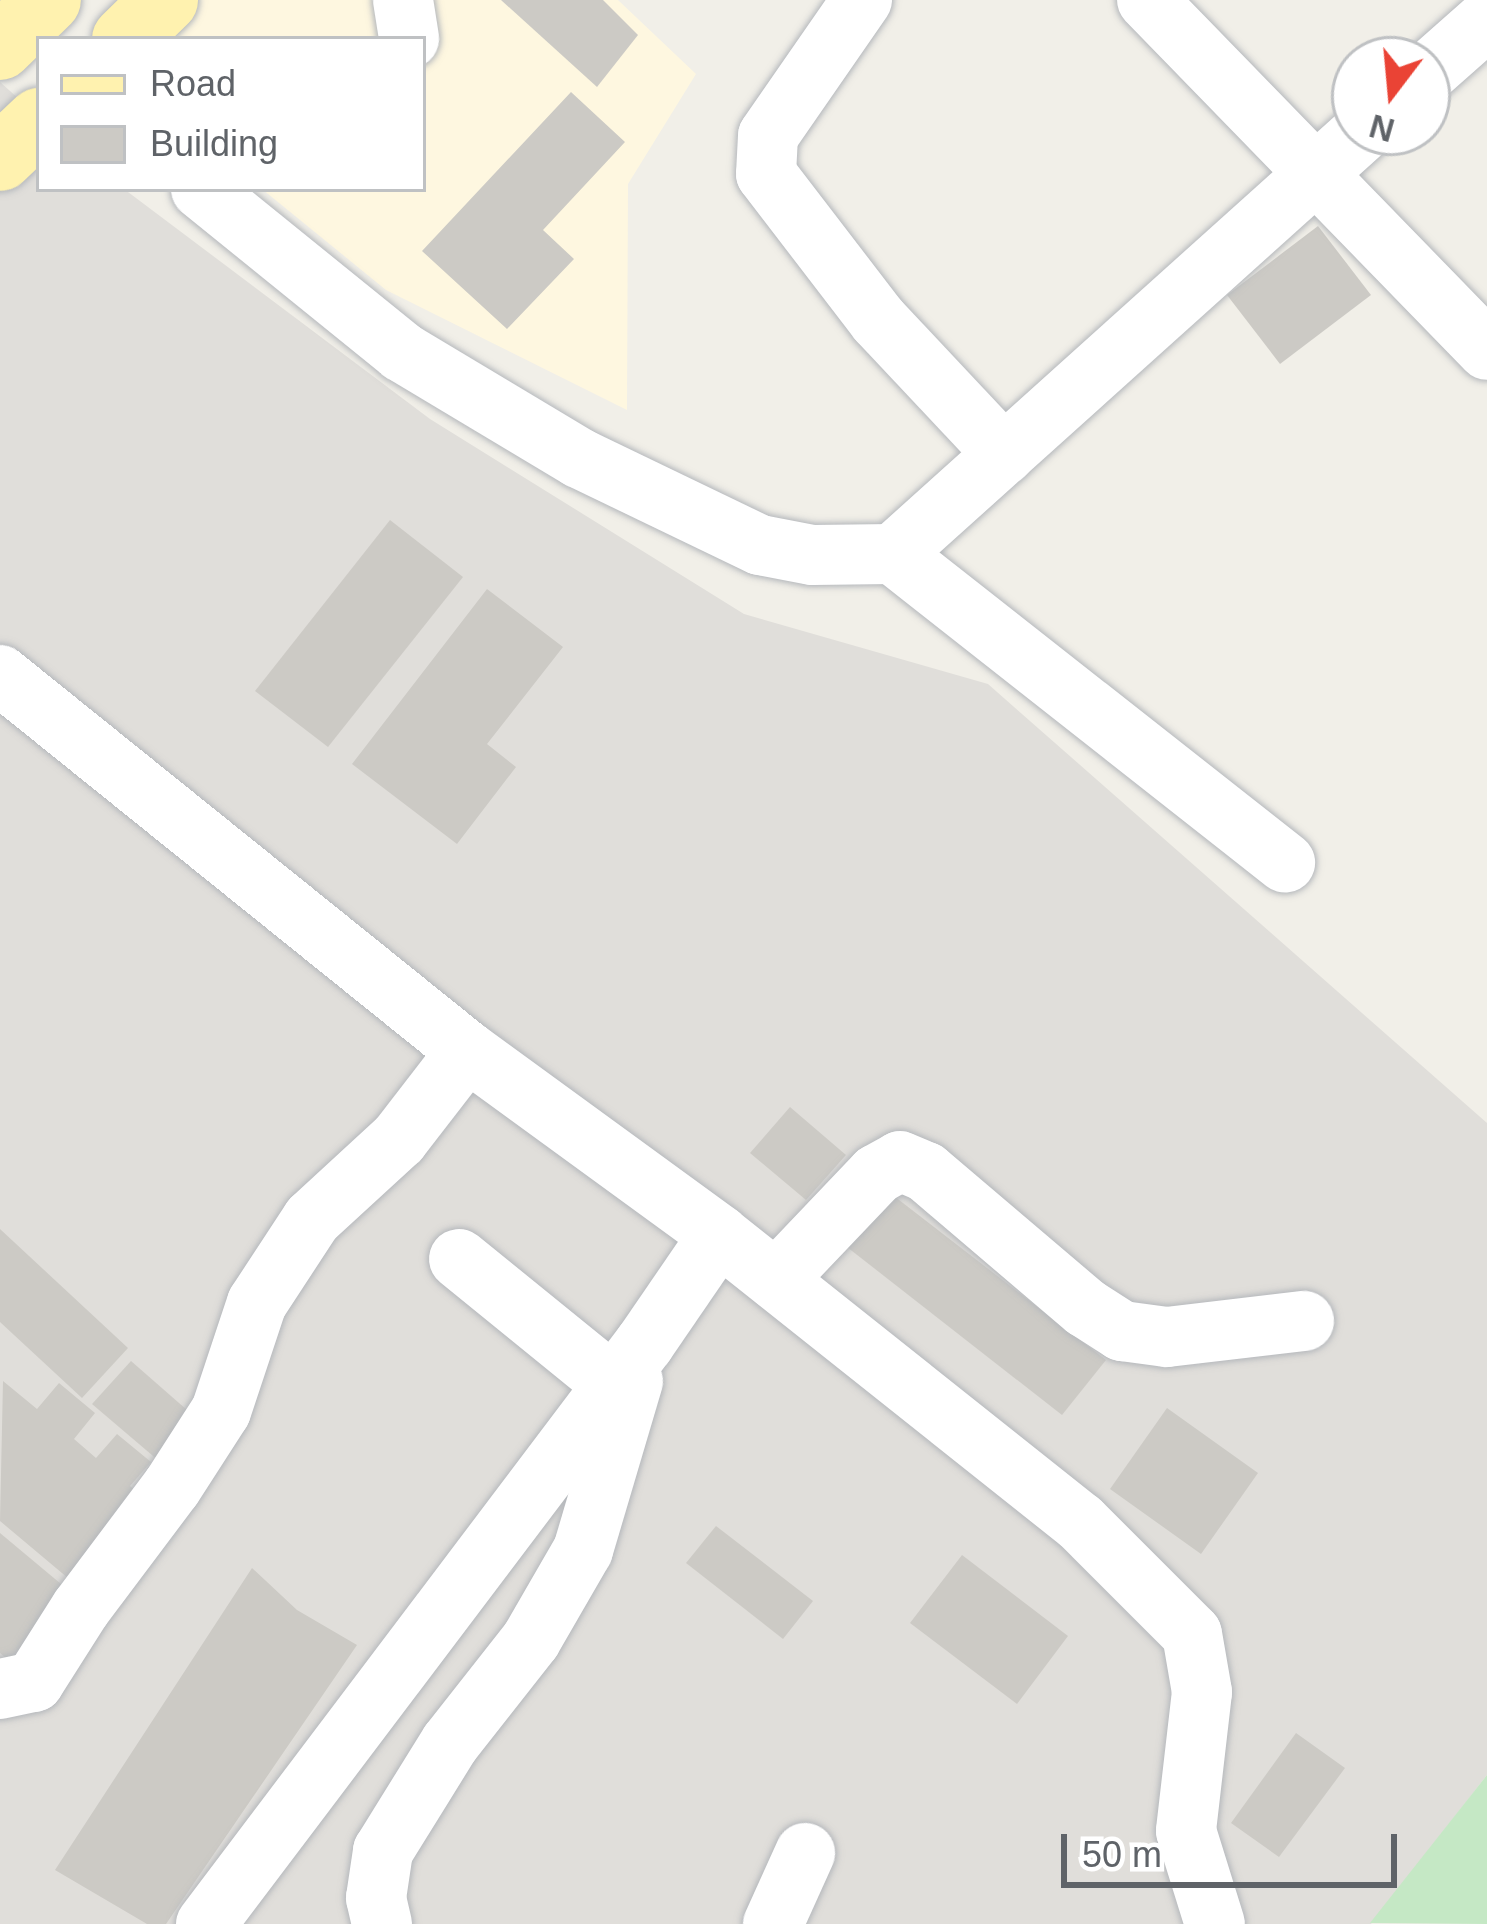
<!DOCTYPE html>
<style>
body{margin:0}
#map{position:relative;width:1487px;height:1924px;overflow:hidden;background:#f1efe8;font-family:Helvetica,sans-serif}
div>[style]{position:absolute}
.commercial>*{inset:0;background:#fef7e0}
.industrial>*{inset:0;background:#e0deda}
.green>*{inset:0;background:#c5e8c5}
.building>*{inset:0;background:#cccac5}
.roads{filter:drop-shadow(0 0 3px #b5b8bc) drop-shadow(0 0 3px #b5b8bc)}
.minor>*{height:60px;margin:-30px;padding:0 30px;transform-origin:30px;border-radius:30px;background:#fff}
.major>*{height:66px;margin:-33px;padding:0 33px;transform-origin:33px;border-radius:33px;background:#fff2af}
span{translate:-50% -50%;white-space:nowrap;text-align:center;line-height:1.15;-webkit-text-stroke:12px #fff;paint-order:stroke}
.legend{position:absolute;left:36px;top:36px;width:390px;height:156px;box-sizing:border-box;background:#fff;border:3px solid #bfc1c3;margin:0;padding:15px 21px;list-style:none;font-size:36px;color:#5f6368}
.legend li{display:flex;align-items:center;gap:24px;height:60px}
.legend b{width:60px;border:3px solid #bfc1c3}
.north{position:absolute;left:1331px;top:36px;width:120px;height:120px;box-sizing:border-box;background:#fff;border:3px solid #bfc1c3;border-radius:50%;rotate:196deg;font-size:33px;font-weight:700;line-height:48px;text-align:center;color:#5f6368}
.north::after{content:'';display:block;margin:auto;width:42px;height:54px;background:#ea4335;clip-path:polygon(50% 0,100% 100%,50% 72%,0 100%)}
.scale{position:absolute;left:1061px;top:1834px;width:336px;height:54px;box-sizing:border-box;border:6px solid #5f6368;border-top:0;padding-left:15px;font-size:36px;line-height:42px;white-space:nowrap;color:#5f6368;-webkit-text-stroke:9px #fff;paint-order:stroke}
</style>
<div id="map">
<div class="commercial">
<div style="clip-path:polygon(193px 0,618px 0,696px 74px,628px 184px,627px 410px,386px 290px,262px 189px,423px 189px,423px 39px,151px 39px)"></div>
</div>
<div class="industrial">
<div style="clip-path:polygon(0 82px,39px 117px,39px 189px,124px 189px,430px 419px,744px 614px,988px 684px,1487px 1123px,1487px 1775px,1371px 1924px,0 1924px)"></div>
</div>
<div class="green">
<div style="clip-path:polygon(1487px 1775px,1487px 1924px,1370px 1923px)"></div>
</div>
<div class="building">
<div style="clip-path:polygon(501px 0,603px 0,638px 35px,597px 87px)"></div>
<div style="clip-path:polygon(571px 92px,625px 142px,543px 230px,574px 259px,507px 329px,422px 251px)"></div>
<div style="clip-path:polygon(1318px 226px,1371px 295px,1280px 364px,1227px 295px)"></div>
<div style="clip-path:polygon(390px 520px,463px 577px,328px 747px,255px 691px)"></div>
<div style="clip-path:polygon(487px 589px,563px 647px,487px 744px,516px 767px,457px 844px,352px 764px)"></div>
<div style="clip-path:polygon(790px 1107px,846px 1155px,806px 1200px,750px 1153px)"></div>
<div style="clip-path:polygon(881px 1186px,1106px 1360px,1062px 1415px,838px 1240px)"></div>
<div style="clip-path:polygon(0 1229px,128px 1348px,82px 1398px,0 1322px)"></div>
<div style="clip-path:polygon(131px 1361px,203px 1424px,166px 1467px,92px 1404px)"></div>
<div style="clip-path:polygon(3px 1381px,37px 1409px,59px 1383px,95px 1413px,74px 1439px,96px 1458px,117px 1434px,151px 1462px,130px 1486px,152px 1504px,81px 1589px,0 1521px)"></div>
<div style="clip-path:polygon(1167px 1408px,1258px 1473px,1201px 1554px,1110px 1489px)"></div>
<div style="clip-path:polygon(716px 1526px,813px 1601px,783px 1639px,686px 1563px)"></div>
<div style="clip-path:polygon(0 1533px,79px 1599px,20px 1670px,0 1653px)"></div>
<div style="clip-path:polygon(962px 1555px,1068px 1636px,1017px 1704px,910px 1623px)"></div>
<div style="clip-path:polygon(252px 1568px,297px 1610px,357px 1645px,166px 1924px,147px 1924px,55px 1870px)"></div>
<div style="clip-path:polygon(1296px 1733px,1345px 1768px,1279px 1857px,1231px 1823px)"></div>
</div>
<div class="roads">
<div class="minor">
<div style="left:403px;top:0;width:39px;rotate:81deg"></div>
<div style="left:862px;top:0;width:165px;rotate:124.7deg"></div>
<div style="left:768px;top:136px;width:38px;rotate:93deg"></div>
<div style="left:766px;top:174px;width:185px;rotate:52.5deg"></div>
<div style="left:879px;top:321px;width:183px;rotate:46.8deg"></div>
<div style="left:1147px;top:0;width:488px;rotate:45.8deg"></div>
<div style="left:1427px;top:73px;width:80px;rotate:-41.5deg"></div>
<div style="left:201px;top:189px;width:259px;rotate:39deg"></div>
<div style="left:402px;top:352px;width:206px;rotate:30.9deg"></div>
<div style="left:579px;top:458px;width:201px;rotate:25.7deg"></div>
<div style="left:760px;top:545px;width:53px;rotate:10.9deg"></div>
<div style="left:812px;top:555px;width:81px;rotate:-0.7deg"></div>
<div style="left:893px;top:554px;width:631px;rotate:-41.98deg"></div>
<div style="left:893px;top:554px;width:499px;rotate:38.2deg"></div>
<div style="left:0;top:675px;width:600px;rotate:38.84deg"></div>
<div style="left:467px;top:1051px;width:312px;rotate:36.1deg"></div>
<div style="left:719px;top:1235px;width:461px;rotate:38.5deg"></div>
<div style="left:1080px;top:1522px;width:158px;rotate:45deg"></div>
<div style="left:1192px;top:1634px;width:59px;rotate:80.2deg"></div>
<div style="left:1202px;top:1692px;width:140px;rotate:96.6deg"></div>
<div style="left:1186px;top:1831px;width:97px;rotate:72.7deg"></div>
<div style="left:459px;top:1259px;width:198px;rotate:39.1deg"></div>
<div style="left:776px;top:1280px;width:146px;rotate:-46.4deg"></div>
<div style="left:877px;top:1174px;width:26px;rotate:-29deg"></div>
<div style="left:900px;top:1161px;width:28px;rotate:23deg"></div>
<div style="left:926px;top:1172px;width:210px;rotate:40.4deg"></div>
<div style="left:1086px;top:1308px;width:43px;rotate:32.6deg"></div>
<div style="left:1122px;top:1331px;width:45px;rotate:7.6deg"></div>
<div style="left:1167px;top:1337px;width:138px;rotate:-6.7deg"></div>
<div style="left:0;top:1689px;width:35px;rotate:-12deg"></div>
<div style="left:34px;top:1682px;width:88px;rotate:-57.6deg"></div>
<div style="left:81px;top:1608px;width:151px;rotate:-53.1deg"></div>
<div style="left:172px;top:1487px;width:90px;rotate:-57.2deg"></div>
<div style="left:221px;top:1411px;width:114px;rotate:-71.6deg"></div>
<div style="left:257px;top:1303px;width:100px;rotate:-56.8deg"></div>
<div style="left:312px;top:1219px;width:118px;rotate:-42.6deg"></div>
<div style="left:399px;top:1139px;width:111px;rotate:-52.3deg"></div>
<div style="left:206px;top:1924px;width:728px;rotate:-52.93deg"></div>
<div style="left:645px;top:1343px;width:131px;rotate:-55.6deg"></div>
<div style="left:382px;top:1924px;width:27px;rotate:-103deg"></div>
<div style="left:376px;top:1898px;width:48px;rotate:-81.5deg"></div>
<div style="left:383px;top:1851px;width:127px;rotate:-58.2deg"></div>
<div style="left:450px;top:1743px;width:131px;rotate:-51.8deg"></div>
<div style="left:531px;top:1640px;width:104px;rotate:-60deg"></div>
<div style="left:583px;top:1550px;width:176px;rotate:-73.5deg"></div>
<div style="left:773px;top:1924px;width:78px;rotate:-65.7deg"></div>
</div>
<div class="major">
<div style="left:125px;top:39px;width:56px;rotate:-44.3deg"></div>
<div style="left:0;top:47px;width:67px;rotate:-44.4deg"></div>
<div style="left:0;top:158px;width:54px;rotate:-43.5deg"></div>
</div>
</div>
<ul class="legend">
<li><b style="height:15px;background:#fff2af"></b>Road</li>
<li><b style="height:33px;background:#cccac5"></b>Building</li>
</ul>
<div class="north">N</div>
<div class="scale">50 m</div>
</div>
